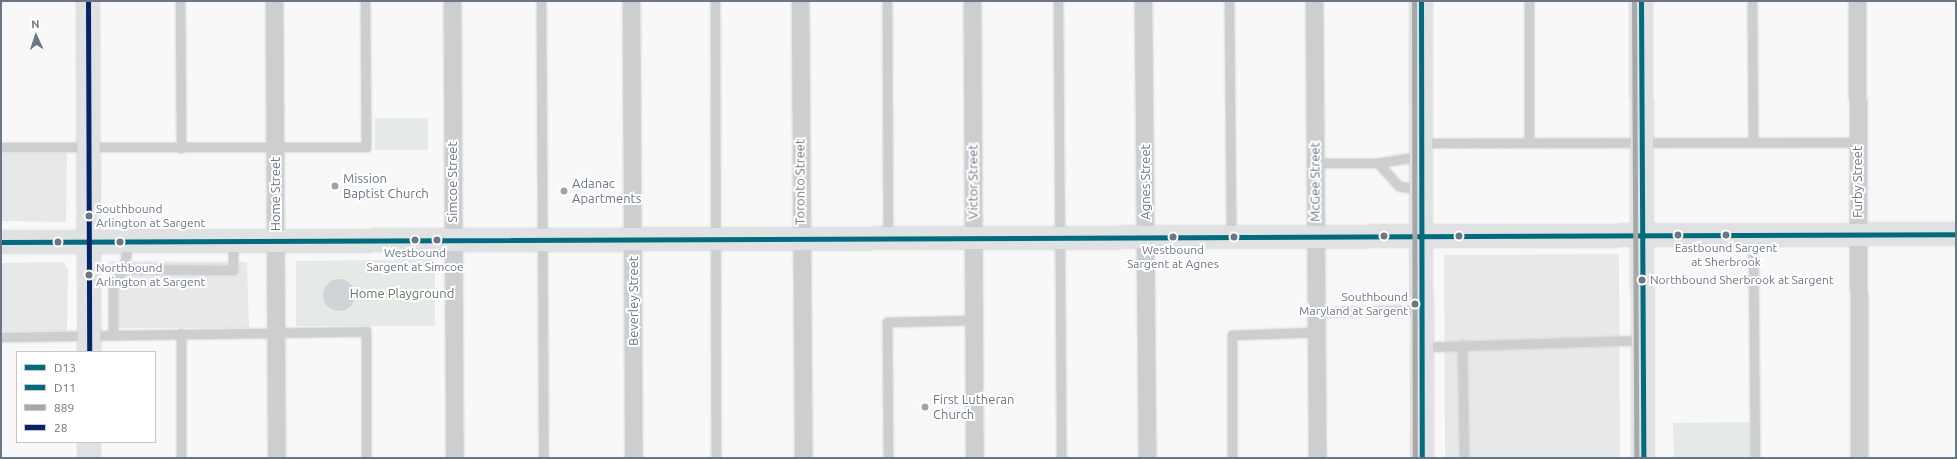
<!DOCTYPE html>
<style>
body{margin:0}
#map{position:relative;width:1957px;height:459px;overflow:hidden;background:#f8f8f8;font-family:Ubuntu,sans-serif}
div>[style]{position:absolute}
.built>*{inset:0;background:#e7e8e9}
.green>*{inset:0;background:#e6eae6}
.water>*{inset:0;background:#cfd4d7}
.round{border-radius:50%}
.roads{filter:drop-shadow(0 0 1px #d5d6d6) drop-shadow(0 0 1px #d5d6d6)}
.service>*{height:9px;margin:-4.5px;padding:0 4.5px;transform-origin:4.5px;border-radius:4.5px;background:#cdcecf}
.minor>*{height:17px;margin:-8.5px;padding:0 8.5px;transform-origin:8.5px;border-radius:8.5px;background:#cdcecf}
.secondary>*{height:22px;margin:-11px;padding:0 11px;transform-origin:11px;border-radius:11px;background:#e0e1e2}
.bus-1>*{height:5px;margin:-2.5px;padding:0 2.5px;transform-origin:2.5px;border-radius:2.5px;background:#026c7e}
.bus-2>*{height:5px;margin:-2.5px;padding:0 2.5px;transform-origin:2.5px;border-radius:2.5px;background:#026c7e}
.bus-3>*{height:5px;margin:-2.5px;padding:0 2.5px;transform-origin:2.5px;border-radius:2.5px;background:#a6a7a6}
.bus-4>*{height:5px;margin:-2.5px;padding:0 2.5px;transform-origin:2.5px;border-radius:2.5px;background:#052465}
.dots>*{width:11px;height:11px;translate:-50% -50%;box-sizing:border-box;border:2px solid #fff;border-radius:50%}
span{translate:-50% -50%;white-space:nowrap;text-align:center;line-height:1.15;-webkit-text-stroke:4px #fff;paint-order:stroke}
.bus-label{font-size:12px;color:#6b7685}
.left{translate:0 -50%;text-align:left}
.right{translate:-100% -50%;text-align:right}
.poi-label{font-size:13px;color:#6b7685}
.street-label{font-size:13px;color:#6b7685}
.park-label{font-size:13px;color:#667866}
.frame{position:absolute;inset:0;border:2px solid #6b7685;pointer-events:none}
.legend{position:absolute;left:16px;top:351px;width:140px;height:92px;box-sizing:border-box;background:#fff;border:1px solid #c4c8ce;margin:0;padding:5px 7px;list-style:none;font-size:12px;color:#6b7685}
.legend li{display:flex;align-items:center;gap:8px;height:20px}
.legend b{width:20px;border:1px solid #c4c8ce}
.north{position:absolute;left:16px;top:16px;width:40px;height:40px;-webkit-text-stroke:3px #fff;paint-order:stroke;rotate:357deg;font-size:11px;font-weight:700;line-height:16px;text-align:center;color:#6b7685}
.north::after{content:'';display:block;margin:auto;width:14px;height:18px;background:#6b7685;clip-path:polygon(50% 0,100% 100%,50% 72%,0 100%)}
</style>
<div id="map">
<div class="built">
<div style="clip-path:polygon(1px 153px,67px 153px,66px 222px,1px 221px)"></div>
<div style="clip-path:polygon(1619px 254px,1620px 458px,1445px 458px,1444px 255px)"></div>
<div style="clip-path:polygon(109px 261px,247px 262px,249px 328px,108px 328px)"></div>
<div style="clip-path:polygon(63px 262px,68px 270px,67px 331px,1px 331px,1px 263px)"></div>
</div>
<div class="green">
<div style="clip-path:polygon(375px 118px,428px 118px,428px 150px,375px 150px)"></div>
<div style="clip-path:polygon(435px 259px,435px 326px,296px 326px,296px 261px)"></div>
<div style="clip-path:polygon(1752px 422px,1752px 458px,1674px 458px,1673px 423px)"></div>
</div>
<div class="water">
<div class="round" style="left:323px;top:279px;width:32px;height:32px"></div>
</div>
<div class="roads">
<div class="service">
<div style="left:180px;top:1px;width:147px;rotate:89.6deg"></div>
<div style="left:541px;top:1px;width:457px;rotate:89.7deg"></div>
<div style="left:715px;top:1px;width:457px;rotate:89.9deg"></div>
<div style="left:887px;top:1px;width:238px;rotate:89.8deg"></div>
<div style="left:1058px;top:1px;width:457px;rotate:89.6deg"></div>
<div style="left:1229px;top:1px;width:237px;rotate:89.5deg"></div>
<div style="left:1529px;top:1px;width:141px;rotate:90deg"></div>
<div style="left:1752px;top:1px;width:140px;rotate:89.6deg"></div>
<div style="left:1421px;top:143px;width:436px;rotate:-0.1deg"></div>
<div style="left:1px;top:147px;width:365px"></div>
<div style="left:366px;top:147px;width:146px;rotate:-90.4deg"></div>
<div style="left:1315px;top:163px;width:62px"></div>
<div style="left:1377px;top:163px;width:45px;rotate:-9deg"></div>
<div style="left:1378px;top:163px;width:31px;rotate:48deg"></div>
<div style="left:1399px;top:186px;width:22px;rotate:10deg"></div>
<div style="left:1753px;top:234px;width:224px;rotate:89.5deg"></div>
<div style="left:124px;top:269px;width:109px;rotate:0.5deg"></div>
<div style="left:233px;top:270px;width:30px;rotate:-90deg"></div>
<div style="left:1316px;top:312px;width:107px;rotate:-1.1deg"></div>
<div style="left:181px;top:333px;width:125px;rotate:90deg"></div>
<div style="left:113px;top:335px;width:49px;rotate:-90deg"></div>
<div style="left:113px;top:286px;width:20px;rotate:-57deg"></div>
<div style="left:124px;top:269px;width:28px;rotate:-82deg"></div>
<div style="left:1px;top:337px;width:365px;rotate:-0.9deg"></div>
<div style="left:366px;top:331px;width:127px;rotate:90deg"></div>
<div style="left:1462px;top:345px;width:113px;rotate:89deg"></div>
<div style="left:1423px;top:347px;width:220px;rotate:-1.8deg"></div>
<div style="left:888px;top:458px;width:136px;rotate:-90.4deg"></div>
<div style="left:887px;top:322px;width:86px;rotate:-1.3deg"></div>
<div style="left:1232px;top:458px;width:123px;rotate:-90deg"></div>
<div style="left:1232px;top:335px;width:84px;rotate:-2deg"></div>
</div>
<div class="minor">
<div style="left:274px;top:1px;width:457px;rotate:89.7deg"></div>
<div style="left:452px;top:1px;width:457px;rotate:89.7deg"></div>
<div style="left:631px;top:1px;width:457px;rotate:89.7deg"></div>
<div style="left:800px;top:1px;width:457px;rotate:89.6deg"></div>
<div style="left:972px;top:1px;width:457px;rotate:89.7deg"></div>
<div style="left:1143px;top:1px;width:457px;rotate:89.5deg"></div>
<div style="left:1314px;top:1px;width:457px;rotate:89.6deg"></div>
<div style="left:1857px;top:1px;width:457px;rotate:89.7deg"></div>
</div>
<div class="secondary">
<div style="left:88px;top:1px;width:351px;rotate:89.8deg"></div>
<div style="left:1421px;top:1px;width:457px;rotate:89.9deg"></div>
<div style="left:1641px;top:1px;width:457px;rotate:89.7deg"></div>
<div style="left:1px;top:242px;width:1955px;rotate:-0.23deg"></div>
<div style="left:89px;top:442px;width:16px;rotate:90deg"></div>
</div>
</div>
<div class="bus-1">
<div style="left:1px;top:242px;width:1955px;rotate:-0.23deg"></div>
</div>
<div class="bus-2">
<div style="left:1421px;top:1px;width:457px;rotate:89.9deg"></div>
<div style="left:1641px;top:1px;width:457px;rotate:89.7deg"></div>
</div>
<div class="bus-3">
<div style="left:1414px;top:1px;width:457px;rotate:89.9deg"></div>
<div style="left:1634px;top:1px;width:457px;rotate:89.7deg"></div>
</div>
<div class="bus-4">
<div style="left:88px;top:1px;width:351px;rotate:89.8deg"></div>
</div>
<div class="dots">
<div style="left:335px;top:186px;background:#9ca4ad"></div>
<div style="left:564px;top:191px;background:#9ca4ad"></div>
<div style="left:89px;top:216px;background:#6b7685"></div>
<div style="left:1678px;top:235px;background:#6b7685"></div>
<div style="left:1726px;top:235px;background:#6b7685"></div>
<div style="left:1384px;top:236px;background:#6b7685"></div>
<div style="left:1459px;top:236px;background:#6b7685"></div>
<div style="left:1173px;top:237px;background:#6b7685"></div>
<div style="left:1234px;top:237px;background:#6b7685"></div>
<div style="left:415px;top:240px;background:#6b7685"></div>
<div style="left:437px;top:240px;background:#6b7685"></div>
<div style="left:58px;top:242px;background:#6b7685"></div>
<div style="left:120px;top:242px;background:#6b7685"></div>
<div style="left:89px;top:275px;background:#6b7685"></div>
<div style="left:1642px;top:280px;background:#6b7685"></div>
<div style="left:1415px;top:304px;background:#6b7685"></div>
<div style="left:925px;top:407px;background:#9ca4ad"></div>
</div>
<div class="bus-label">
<span class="left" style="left:96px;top:216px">Southbound<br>Arlington at Sargent</span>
<span style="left:1726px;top:255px">Eastbound Sargent<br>at Sherbrook</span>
<span style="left:1173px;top:257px">Westbound<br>Sargent at Agnes</span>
<span style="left:415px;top:260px">Westbound<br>Sargent at Simcoe</span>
<span class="left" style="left:96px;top:275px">Northbound<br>Arlington at Sargent</span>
<span class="left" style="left:1650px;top:280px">Northbound Sherbrook at Sargent</span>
<span class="right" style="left:1408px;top:304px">Southbound<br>Maryland at Sargent</span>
</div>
<div class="poi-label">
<span class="left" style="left:343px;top:186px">Mission<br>Baptist Church</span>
<span class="left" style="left:572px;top:191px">Adanac<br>Apartments</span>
<span class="left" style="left:933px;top:407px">First Lutheran<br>Church</span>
</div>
<div class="street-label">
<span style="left:452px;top:182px;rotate:-90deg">Simcoe Street</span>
<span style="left:800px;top:182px;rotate:-90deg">Toronto Street</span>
<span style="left:973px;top:182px;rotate:-90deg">Victor Street</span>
<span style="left:1145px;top:182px;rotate:-90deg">Agnes Street</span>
<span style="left:1315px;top:182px;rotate:-90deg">McGee Street</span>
<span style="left:1857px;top:182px;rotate:-90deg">Furby Street</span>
<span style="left:275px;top:194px;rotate:-90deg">Home Street</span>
<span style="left:633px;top:301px;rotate:-90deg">Beverley Street</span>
</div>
<div class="park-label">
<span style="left:402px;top:293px">Home Playground</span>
</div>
<div class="frame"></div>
<ul class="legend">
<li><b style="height:5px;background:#026c7e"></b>D13</li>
<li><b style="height:5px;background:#026c7e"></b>D11</li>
<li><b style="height:5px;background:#a6a7a6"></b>889</li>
<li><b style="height:5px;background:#052465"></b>28</li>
</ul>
<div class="north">N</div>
</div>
